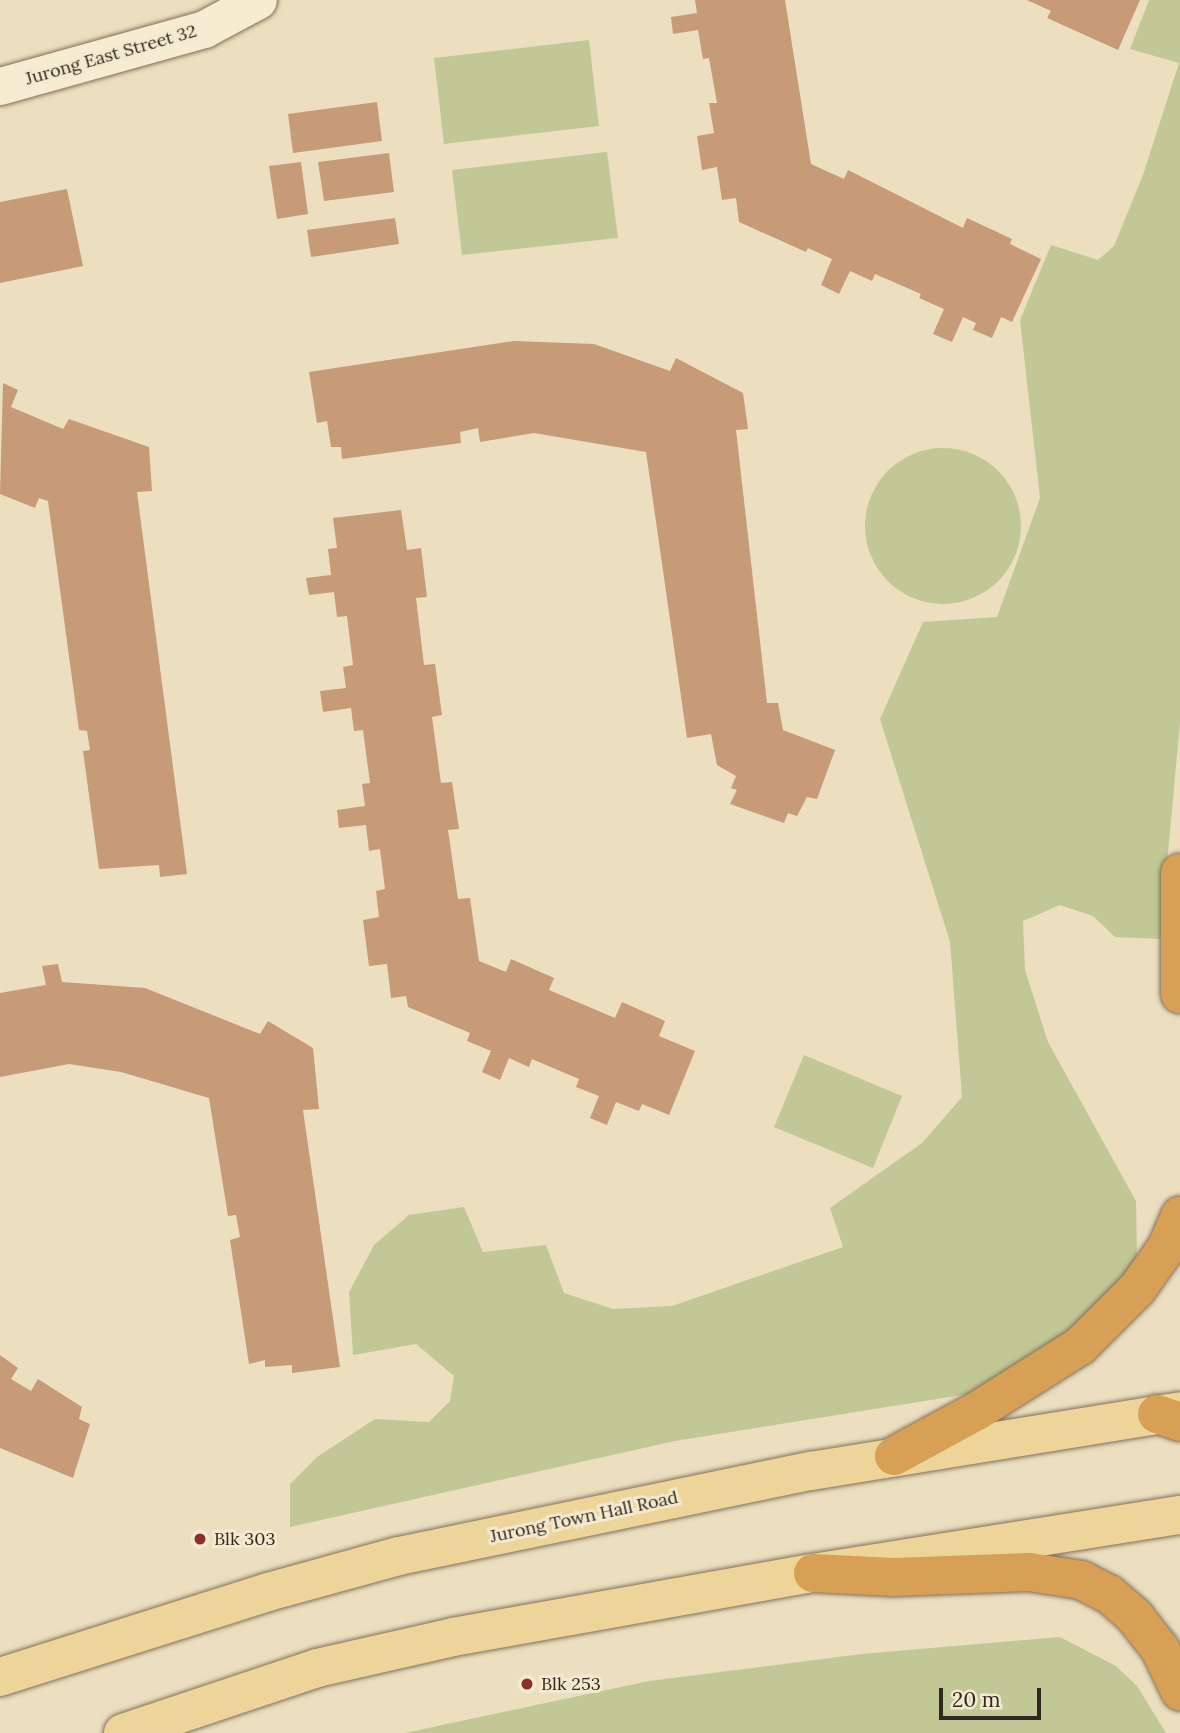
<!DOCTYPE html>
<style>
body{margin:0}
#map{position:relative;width:1180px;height:1733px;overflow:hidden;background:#ebdfc0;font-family:Lora,serif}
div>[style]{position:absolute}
.green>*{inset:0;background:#c1c895}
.round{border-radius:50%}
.building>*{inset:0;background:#c79a78}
.roads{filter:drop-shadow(0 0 2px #837059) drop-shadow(0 0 2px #837059)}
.minor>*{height:37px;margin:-18.5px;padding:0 18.5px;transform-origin:18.5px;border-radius:18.5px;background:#f6ecd2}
.primary>*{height:38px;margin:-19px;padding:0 19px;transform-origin:19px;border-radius:19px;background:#edd599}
.motorway>*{height:38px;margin:-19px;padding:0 19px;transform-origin:19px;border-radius:19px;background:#d7a054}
.dots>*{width:19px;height:19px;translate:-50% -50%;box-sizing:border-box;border:4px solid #f3e9cf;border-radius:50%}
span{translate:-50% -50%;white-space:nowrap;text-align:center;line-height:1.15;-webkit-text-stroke:6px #f3e9cf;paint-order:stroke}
.street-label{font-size:18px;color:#33281d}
.poi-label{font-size:18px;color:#33281d}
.left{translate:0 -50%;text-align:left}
.scale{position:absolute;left:939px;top:1688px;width:102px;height:32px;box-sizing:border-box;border:4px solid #33281d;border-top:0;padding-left:9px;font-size:21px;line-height:24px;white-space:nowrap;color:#33281d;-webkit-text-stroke:5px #f3e9cf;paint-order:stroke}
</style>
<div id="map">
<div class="green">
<div style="clip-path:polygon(1149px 0,1180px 0,1180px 723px,1160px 939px,1115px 937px,1093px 916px,1060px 905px,1023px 921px,1025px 970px,1048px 1042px,1136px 1201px,1137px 1255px,1121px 1283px,1070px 1338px,968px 1394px,675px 1441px,290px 1527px,290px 1484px,317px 1457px,375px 1419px,429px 1422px,450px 1401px,454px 1376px,416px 1344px,353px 1355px,349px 1292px,374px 1245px,409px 1215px,464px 1207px,483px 1252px,546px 1245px,564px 1293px,613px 1309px,672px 1306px,843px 1247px,830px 1208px,922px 1143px,962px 1097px,950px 942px,880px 719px,923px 622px,997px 617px,1040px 498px,1020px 320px,1051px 245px,1098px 260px,1114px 246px,1143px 175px,1179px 63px,1130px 49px)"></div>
<div style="clip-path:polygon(589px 40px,599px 126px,444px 144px,434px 58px)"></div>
<div style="clip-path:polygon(607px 152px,618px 238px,462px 255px,452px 170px)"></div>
<div class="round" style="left:865px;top:448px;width:156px;height:156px"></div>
<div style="clip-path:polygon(804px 1055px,902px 1096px,873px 1168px,774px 1127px)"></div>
<div style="clip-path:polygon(1060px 1637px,1116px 1666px,1137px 1686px,1166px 1733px,405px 1733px,649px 1681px,862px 1654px)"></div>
</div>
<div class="building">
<div style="clip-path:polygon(695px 0,785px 0,811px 164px,844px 179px,848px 170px,963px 228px,967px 218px,1012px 239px,1010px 244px,1041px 259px,1012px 322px,1001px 317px,992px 338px,973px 330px,976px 323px,963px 317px,952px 342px,933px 334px,944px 309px,919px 298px,921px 294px,875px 274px,872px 281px,850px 271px,839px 294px,821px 285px,832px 259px,808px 248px,806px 252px,739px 222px,736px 198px,722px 200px,717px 167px,702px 170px,697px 136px,714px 133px,709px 103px,717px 103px,709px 58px,703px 59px,698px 30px,673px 34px,671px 17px,697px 13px)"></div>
<div style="clip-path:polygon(1027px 0,1140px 0,1118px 50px,1047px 18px,1051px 11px)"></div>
<div style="clip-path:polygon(377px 102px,382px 141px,293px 153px,288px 114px)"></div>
<div style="clip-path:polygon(389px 153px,394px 192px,324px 201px,318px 162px)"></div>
<div style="clip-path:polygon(301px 162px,308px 214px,277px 219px,269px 166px)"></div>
<div style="clip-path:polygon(67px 189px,83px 266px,0 283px,0 202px)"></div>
<div style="clip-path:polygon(395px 218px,399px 244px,311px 257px,307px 230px)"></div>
<div style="clip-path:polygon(514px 341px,594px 344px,670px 371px,676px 358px,743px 393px,748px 429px,736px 430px,767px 703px,778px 703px,783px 730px,835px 750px,817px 799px,807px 797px,797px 816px,788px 813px,784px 823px,730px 804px,737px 790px,731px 788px,736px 776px,717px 765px,711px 734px,687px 738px,646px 452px,534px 433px,480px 442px,478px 428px,460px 432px,461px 443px,342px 459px,341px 447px,331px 447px,327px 421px,317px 423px,309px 372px)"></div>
<div style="clip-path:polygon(3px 383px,18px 390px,11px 407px,63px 429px,69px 419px,149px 447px,152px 491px,137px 492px,187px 874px,160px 877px,159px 865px,99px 869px,83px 751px,90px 750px,87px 731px,79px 730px,48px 501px,39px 498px,35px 508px,0 494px)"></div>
<div style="clip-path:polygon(401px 510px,407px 550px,421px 548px,427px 597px,416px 598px,424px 665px,435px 664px,442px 715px,432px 717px,441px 783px,452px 782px,459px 829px,448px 830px,458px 899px,470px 898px,479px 961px,506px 972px,511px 959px,554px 978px,549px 990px,615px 1018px,622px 1002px,665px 1021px,659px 1036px,695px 1051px,669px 1115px,642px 1104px,639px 1111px,616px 1102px,607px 1125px,590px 1118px,599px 1096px,576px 1087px,579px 1079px,532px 1059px,529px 1067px,509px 1058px,500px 1080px,482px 1072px,491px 1051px,467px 1041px,470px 1033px,408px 1007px,406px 996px,391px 998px,387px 964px,369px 966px,363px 920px,379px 917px,376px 891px,385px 889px,380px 849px,369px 851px,366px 825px,339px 828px,337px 810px,365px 806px,362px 784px,370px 783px,363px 730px,354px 731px,351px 708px,323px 712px,320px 691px,346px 688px,343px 667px,353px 665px,347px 616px,337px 617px,334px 592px,309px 595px,306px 578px,331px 575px,328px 549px,337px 548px,333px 518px)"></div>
<div style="clip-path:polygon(58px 964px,62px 982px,145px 988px,260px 1034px,268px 1021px,313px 1048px,319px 1109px,303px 1110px,340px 1367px,292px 1373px,292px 1365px,265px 1367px,265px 1360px,249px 1364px,230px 1240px,240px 1237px,236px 1215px,228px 1216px,209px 1098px,121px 1072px,69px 1064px,0 1077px,0 993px,46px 985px,42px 966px)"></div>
<div style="clip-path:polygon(0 1355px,18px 1368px,11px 1379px,31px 1391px,38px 1379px,82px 1407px,79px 1419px,90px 1424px,73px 1478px,0 1448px)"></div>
</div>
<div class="roads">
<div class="minor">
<div style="left:0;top:86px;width:212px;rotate:-15.6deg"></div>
<div style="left:204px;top:29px;width:61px;rotate:-28.2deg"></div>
</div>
<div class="primary">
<div style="left:0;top:1677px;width:281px;rotate:-17.6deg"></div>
<div style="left:268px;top:1592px;width:136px;rotate:-15.4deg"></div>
<div style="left:399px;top:1556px;width:421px;rotate:-11.7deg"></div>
<div style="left:811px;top:1471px;width:374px;rotate:-9.2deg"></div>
<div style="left:123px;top:1733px;width:205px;rotate:-18.5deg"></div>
<div style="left:317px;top:1668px;width:139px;rotate:-12.8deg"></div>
<div style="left:453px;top:1637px;width:366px;rotate:-10.1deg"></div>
<div style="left:813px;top:1573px;width:372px;rotate:-9deg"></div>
</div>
<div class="motorway">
<div style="left:1180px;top:873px;width:121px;rotate:90deg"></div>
<div style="left:1157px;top:1414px;width:24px;rotate:19deg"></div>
<div style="left:894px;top:1456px;width:94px;rotate:-28.5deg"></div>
<div style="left:977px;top:1411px;width:122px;rotate:-32.3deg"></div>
<div style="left:1080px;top:1346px;width:81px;rotate:-45deg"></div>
<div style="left:1137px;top:1289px;width:52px;rotate:-54.5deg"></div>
<div style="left:1167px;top:1247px;width:34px;rotate:-67deg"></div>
<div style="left:813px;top:1573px;width:81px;rotate:2.8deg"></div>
<div style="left:894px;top:1577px;width:135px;rotate:-2.1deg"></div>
<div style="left:1029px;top:1572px;width:53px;rotate:8.7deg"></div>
<div style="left:1081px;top:1580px;width:31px;rotate:27deg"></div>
<div style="left:1109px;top:1594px;width:35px;rotate:41deg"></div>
<div style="left:1135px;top:1617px;width:41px;rotate:52deg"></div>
<div style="left:1160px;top:1649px;width:47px;rotate:64.5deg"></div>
</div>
</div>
<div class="dots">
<div style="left:200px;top:1539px;background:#8e2e2d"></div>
<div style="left:527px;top:1684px;background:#8e2e2d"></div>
</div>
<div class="street-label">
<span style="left:111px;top:55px;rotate:-16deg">Jurong East Street 32</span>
<span style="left:584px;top:1517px;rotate:-12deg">Jurong Town Hall Road</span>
</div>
<div class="poi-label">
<span class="left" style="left:214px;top:1539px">Blk 303</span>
<span class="left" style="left:541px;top:1684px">Blk 253</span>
</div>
<div class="scale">20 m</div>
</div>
